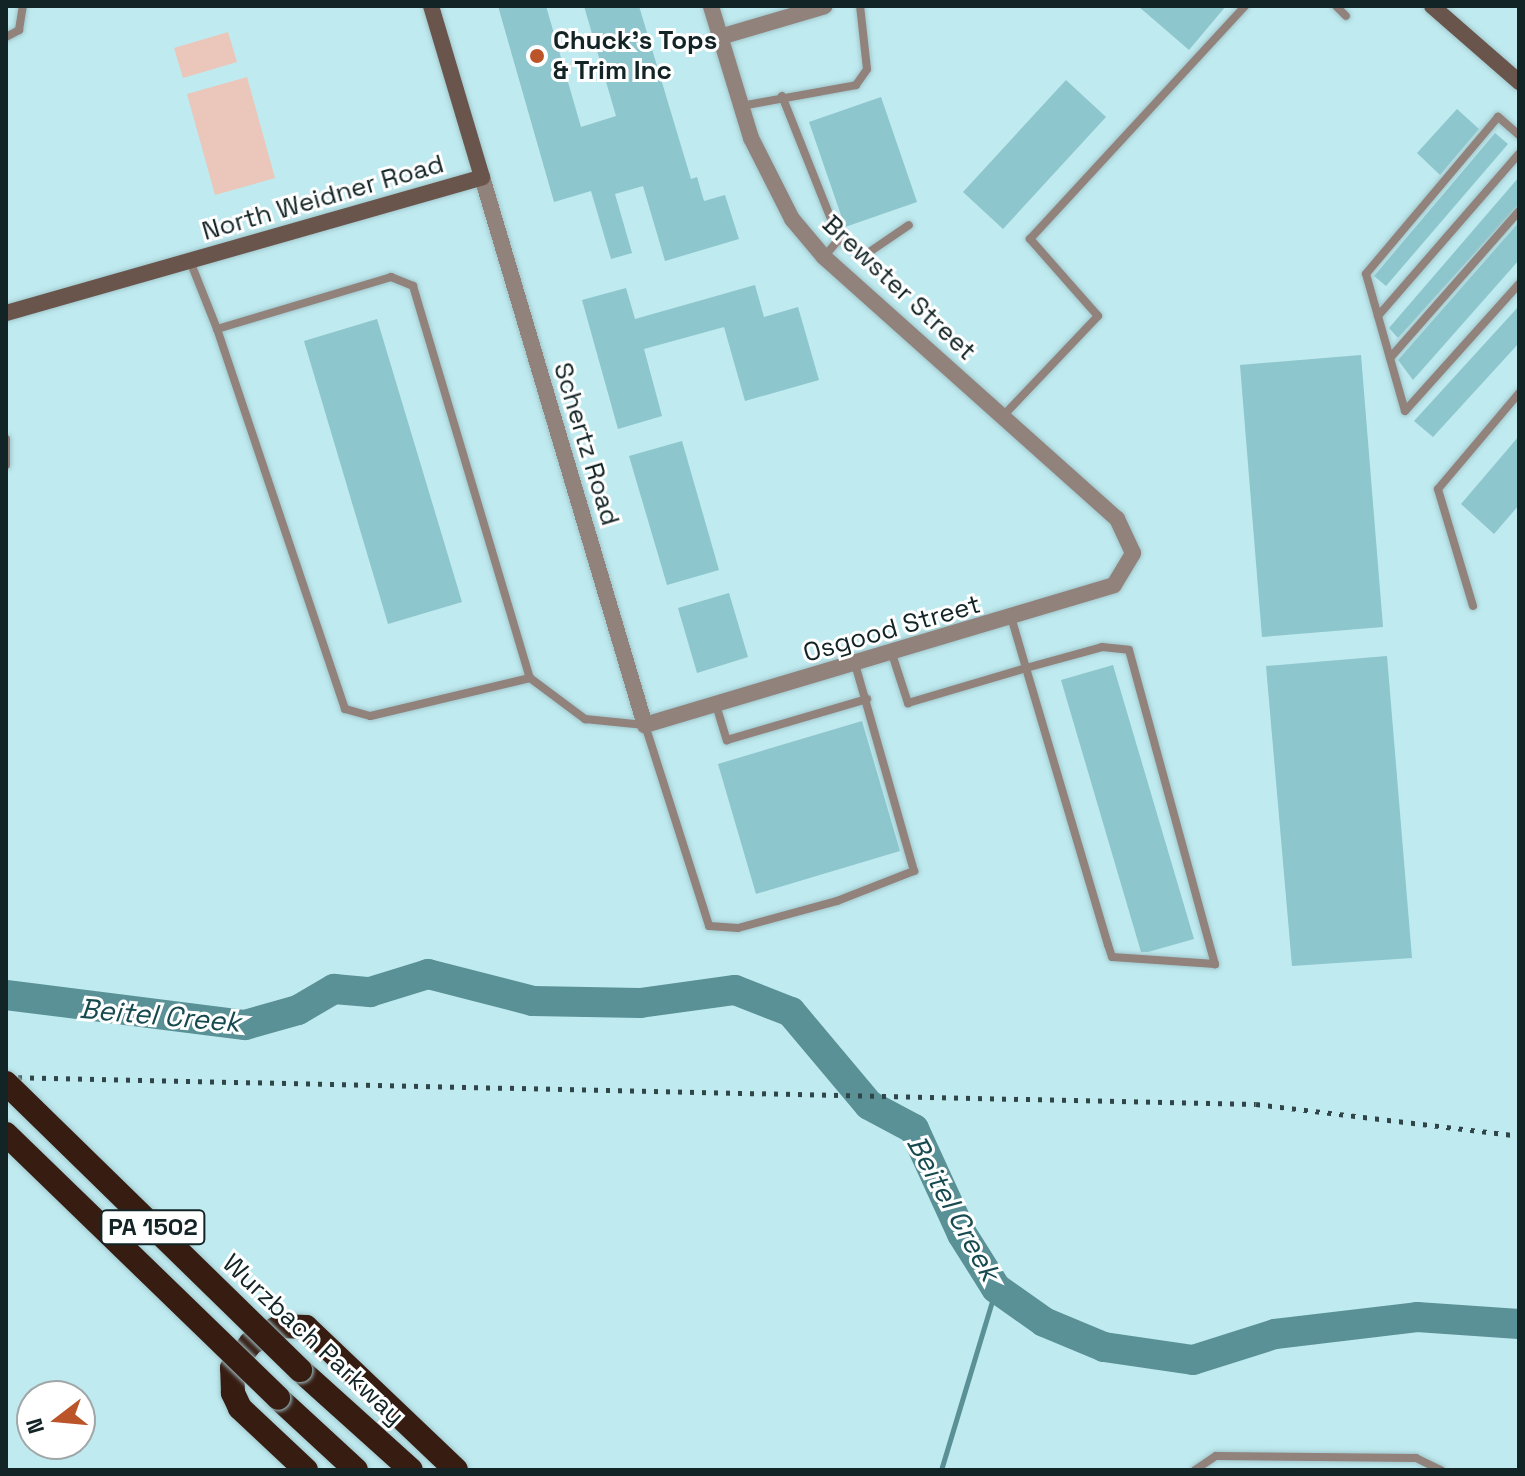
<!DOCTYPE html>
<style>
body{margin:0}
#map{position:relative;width:1525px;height:1476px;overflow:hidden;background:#bfeaef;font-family:"Space Grotesk",sans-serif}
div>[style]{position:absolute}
.green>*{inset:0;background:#eac7ba}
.stream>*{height:5px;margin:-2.5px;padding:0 2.5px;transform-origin:2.5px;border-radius:2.5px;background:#599197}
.river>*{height:30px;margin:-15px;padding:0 15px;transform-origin:15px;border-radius:15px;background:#599197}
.building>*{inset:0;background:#8dc6cd}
.roads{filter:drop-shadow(0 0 2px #a0c6cb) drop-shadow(0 0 2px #a0c6cb)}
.lane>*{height:8px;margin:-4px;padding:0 4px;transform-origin:4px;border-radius:4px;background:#91827c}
.street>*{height:16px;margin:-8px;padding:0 8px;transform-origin:8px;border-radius:8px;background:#91827c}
.secondary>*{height:16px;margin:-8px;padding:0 8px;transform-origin:8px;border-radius:8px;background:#6a554d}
.highway>*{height:24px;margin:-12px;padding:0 12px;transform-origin:12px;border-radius:12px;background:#371c12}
.rail>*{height:5px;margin-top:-2.5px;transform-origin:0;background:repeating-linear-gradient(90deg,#304548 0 4px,transparent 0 12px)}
.bridges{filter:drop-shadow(0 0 2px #a0c6cb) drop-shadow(0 0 2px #a0c6cb)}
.highway-bridge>*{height:24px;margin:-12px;padding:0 12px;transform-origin:12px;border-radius:12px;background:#371c12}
.dots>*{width:22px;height:22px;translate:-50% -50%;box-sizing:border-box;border:4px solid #fff;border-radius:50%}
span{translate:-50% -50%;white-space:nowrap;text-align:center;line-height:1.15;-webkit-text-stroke:6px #fff;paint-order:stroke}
.shield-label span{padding:2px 6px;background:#fff;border:2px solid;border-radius:6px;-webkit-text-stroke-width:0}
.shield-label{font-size:24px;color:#132426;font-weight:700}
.poi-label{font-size:26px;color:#132426;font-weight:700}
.left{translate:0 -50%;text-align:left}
.street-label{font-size:26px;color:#132426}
.water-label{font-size:28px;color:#164a4f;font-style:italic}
.frame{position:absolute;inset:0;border:8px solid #132426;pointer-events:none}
.north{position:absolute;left:16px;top:1380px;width:80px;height:80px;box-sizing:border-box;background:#fff;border:2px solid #a1a7a8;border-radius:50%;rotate:254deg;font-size:22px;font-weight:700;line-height:32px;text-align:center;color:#132426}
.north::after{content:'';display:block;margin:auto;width:28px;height:36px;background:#bb5429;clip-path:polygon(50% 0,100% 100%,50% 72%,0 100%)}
</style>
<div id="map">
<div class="green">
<div style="clip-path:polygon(228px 32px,237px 62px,183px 78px,174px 48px)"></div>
<div style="clip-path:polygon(247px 77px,275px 178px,215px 195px,187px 94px)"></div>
</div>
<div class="stream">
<div style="left:941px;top:1470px;width:190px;rotate:-73.2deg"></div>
</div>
<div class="river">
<div style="left:6px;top:995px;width:241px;rotate:7.2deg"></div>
<div style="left:245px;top:1025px;width:55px;rotate:-15.8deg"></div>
<div style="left:298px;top:1010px;width:42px;rotate:-30.3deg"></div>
<div style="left:334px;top:989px;width:36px;rotate:5deg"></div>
<div style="left:370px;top:992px;width:61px;rotate:-17.2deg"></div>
<div style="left:428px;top:974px;width:108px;rotate:14.4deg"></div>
<div style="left:533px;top:1001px;width:107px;rotate:1.1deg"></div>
<div style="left:640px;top:1003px;width:96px;rotate:-7.8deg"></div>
<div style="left:735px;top:990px;width:60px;rotate:21.4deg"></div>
<div style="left:791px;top:1012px;width:121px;rotate:50deg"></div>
<div style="left:869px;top:1105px;width:51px;rotate:28.1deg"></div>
<div style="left:914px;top:1129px;width:115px;rotate:65.4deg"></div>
<div style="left:962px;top:1234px;width:64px;rotate:57.8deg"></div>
<div style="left:996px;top:1288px;width:59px;rotate:35.3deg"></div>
<div style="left:1044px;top:1322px;width:65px;rotate:22.6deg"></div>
<div style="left:1104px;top:1347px;width:90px;rotate:8.3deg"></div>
<div style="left:1193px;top:1360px;width:86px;rotate:-17.6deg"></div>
<div style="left:1275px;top:1334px;width:143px;rotate:-6.8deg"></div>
<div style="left:1417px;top:1317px;width:102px;rotate:3.9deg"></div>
</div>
<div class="building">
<div style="clip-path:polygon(498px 6px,546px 6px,581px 127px,616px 116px,584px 6px,639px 6px,691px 179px,697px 177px,704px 201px,725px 195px,739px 239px,665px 261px,643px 186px,615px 194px,632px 253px,611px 259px,591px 191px,554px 202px)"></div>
<div style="clip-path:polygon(1138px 6px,1226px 6px,1189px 50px)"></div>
<div style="clip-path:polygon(1066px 80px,1106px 117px,1003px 229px,963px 192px)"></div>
<div style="clip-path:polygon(881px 97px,917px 202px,845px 227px,809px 122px)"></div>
<div style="clip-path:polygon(1457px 109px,1479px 129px,1440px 175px,1417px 153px)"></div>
<div style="clip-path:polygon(1495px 133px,1508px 144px,1386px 286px,1374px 276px)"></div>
<div style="clip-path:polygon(1519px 177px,1519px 204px,1398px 338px,1389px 328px)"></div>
<div style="clip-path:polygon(1519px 222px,1519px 260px,1413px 380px,1398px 360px)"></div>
<div style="clip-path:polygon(755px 285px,764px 317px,798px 307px,819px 380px,745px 401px,724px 327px,644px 349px,662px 416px,618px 429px,582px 300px,626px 288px,635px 319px)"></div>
<div style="clip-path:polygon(1519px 306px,1519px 343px,1433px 437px,1414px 421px)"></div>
<div style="clip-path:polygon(377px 319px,462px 602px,388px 624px,304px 341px)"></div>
<div style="clip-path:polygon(1361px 355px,1383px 627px,1262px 637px,1240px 365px)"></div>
<div style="clip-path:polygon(1519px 436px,1519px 505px,1494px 534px,1461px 504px)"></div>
<div style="clip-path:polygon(682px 441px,719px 570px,667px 585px,629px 456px)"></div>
<div style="clip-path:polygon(729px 593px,748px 657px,697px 673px,678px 608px)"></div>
<div style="clip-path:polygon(1387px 656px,1412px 958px,1292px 966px,1266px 666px)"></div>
<div style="clip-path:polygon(1113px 665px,1194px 939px,1148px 952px,1141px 952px,1061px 680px)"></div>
<div style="clip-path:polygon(862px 721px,900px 851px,756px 894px,718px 764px)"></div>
</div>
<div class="roads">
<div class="lane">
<div style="left:1336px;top:6px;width:14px;rotate:45deg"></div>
<div style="left:6px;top:37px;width:15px;rotate:-28deg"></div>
<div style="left:19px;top:30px;width:24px;rotate:-81deg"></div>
<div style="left:782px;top:96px;width:154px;rotate:68.3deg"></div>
<div style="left:839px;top:239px;width:31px;rotate:32deg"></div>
<div style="left:865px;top:255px;width:53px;rotate:-34.3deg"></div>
<div style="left:741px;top:106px;width:117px;rotate:-10.3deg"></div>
<div style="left:856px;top:85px;width:19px;rotate:-55deg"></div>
<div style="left:867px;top:69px;width:63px;rotate:-96.3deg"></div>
<div style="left:1519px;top:135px;width:28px;rotate:-139deg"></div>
<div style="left:1498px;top:117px;width:205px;rotate:130.1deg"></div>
<div style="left:1366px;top:274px;width:142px;rotate:74.1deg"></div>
<div style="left:1405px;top:411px;width:171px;rotate:-48.1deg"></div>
<div style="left:824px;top:257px;width:23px;rotate:-50deg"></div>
<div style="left:190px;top:261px;width:73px;rotate:68.3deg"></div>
<div style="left:1378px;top:316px;width:215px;rotate:-49deg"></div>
<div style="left:1390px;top:358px;width:196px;rotate:-48.7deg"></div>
<div style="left:1003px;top:416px;width:138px;rotate:-46.5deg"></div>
<div style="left:1098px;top:316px;width:103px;rotate:-131.4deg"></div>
<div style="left:1030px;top:239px;width:317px;rotate:-47.3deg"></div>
<div style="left:6px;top:439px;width:26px;rotate:90deg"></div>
<div style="left:1473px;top:606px;width:122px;rotate:-106.7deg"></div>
<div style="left:1438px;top:489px;width:126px;rotate:-49.8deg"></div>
<div style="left:892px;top:654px;width:52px;rotate:71.9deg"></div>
<div style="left:908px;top:703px;width:123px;rotate:-16.5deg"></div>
<div style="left:1026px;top:668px;width:79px;rotate:-15.4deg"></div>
<div style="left:1102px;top:647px;width:27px;rotate:6deg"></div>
<div style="left:1129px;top:650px;width:326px;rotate:74.7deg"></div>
<div style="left:1215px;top:964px;width:103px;rotate:-176.1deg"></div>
<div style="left:1112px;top:957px;width:13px;rotate:-108deg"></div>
<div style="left:1108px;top:945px;width:289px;rotate:-106.5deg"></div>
<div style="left:1026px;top:668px;width:50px;rotate:-106.3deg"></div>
<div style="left:530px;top:678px;width:164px;rotate:166.6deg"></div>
<div style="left:370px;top:716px;width:26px;rotate:-164deg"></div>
<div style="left:345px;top:709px;width:401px;rotate:-108.6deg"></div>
<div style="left:217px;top:329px;width:182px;rotate:-16.6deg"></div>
<div style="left:391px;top:277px;width:24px;rotate:22deg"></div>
<div style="left:413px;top:286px;width:409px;rotate:73.4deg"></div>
<div style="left:530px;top:678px;width:69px;rotate:36.7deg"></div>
<div style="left:585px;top:719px;width:60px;rotate:5.7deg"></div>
<div style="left:645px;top:725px;width:211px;rotate:72.3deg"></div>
<div style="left:709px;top:926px;width:29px;rotate:4deg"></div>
<div style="left:738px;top:928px;width:103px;rotate:-15.3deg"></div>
<div style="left:837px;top:901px;width:83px;rotate:-21.3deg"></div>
<div style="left:914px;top:871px;width:215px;rotate:-105.9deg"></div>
<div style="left:716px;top:705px;width:37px;rotate:73deg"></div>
<div style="left:727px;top:740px;width:146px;rotate:-16.3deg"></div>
<div style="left:1195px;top:1470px;width:25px;rotate:-34deg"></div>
<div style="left:1216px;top:1456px;width:200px;rotate:0.6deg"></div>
<div style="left:1416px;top:1458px;width:28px;rotate:26deg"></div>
</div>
<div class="street">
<div style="left:720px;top:37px;width:109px;rotate:-16.4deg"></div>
<div style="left:482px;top:177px;width:572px;rotate:73.44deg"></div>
<div style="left:645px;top:725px;width:489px;rotate:-16.6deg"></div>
<div style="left:1114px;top:585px;width:37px;rotate:-59deg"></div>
<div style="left:1133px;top:553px;width:38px;rotate:-115deg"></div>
<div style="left:1117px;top:519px;width:393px;rotate:-138.2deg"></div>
<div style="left:824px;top:257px;width:50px;rotate:-130.1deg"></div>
<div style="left:792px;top:219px;width:91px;rotate:-116.8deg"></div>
<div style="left:751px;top:138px;width:138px;rotate:-106.9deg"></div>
</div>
<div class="secondary">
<div style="left:1432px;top:6px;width:116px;rotate:41.1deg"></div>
<div style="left:6px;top:313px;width:495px;rotate:-15.9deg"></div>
<div style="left:482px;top:177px;width:178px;rotate:-106.6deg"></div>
</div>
<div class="highway">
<div style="left:300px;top:1370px;width:149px;rotate:42deg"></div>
<div style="left:278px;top:1398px;width:106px;rotate:42.7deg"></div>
<div style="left:306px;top:1470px;width:91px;rotate:-136.8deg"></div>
<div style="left:240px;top:1408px;width:17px;rotate:-115deg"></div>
<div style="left:233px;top:1393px;width:25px;rotate:-92deg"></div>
<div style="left:232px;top:1368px;width:31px;rotate:-53deg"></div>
<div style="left:251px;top:1343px;width:34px;rotate:-30deg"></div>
<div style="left:280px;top:1326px;width:26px;rotate:2deg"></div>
<div style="left:306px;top:1327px;width:207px;rotate:43.6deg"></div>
</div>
</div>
<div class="rail">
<div style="left:6px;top:1077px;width:1250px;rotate:1.24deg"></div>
<div style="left:1256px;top:1104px;width:265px;rotate:6.9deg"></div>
</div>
<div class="bridges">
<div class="highway-bridge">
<div style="left:6px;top:1083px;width:411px;rotate:44.3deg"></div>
<div style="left:6px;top:1134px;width:379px;rotate:44.1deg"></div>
</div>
</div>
<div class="dots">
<div style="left:537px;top:56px;background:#bb5429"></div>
</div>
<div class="shield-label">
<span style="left:153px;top:1227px">PA 1502</span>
</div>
<div class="poi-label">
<span class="left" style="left:553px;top:56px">Chuck's Tops<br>&amp; Trim Inc</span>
</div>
<div class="street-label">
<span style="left:323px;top:198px;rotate:-16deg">North Weidner Road</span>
<span style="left:899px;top:288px;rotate:43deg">Brewster Street</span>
<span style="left:586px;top:444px;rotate:73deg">Schertz Road</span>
<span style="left:892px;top:629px;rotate:-16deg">Osgood Street</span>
<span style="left:313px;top:1340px;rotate:43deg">Wurzbach Parkway</span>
</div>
<div class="water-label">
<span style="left:160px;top:1015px;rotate:5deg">Beitel Creek</span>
<span style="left:954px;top:1208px;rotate:61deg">Beitel Creek</span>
</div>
<div class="frame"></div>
<div class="north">N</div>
</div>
